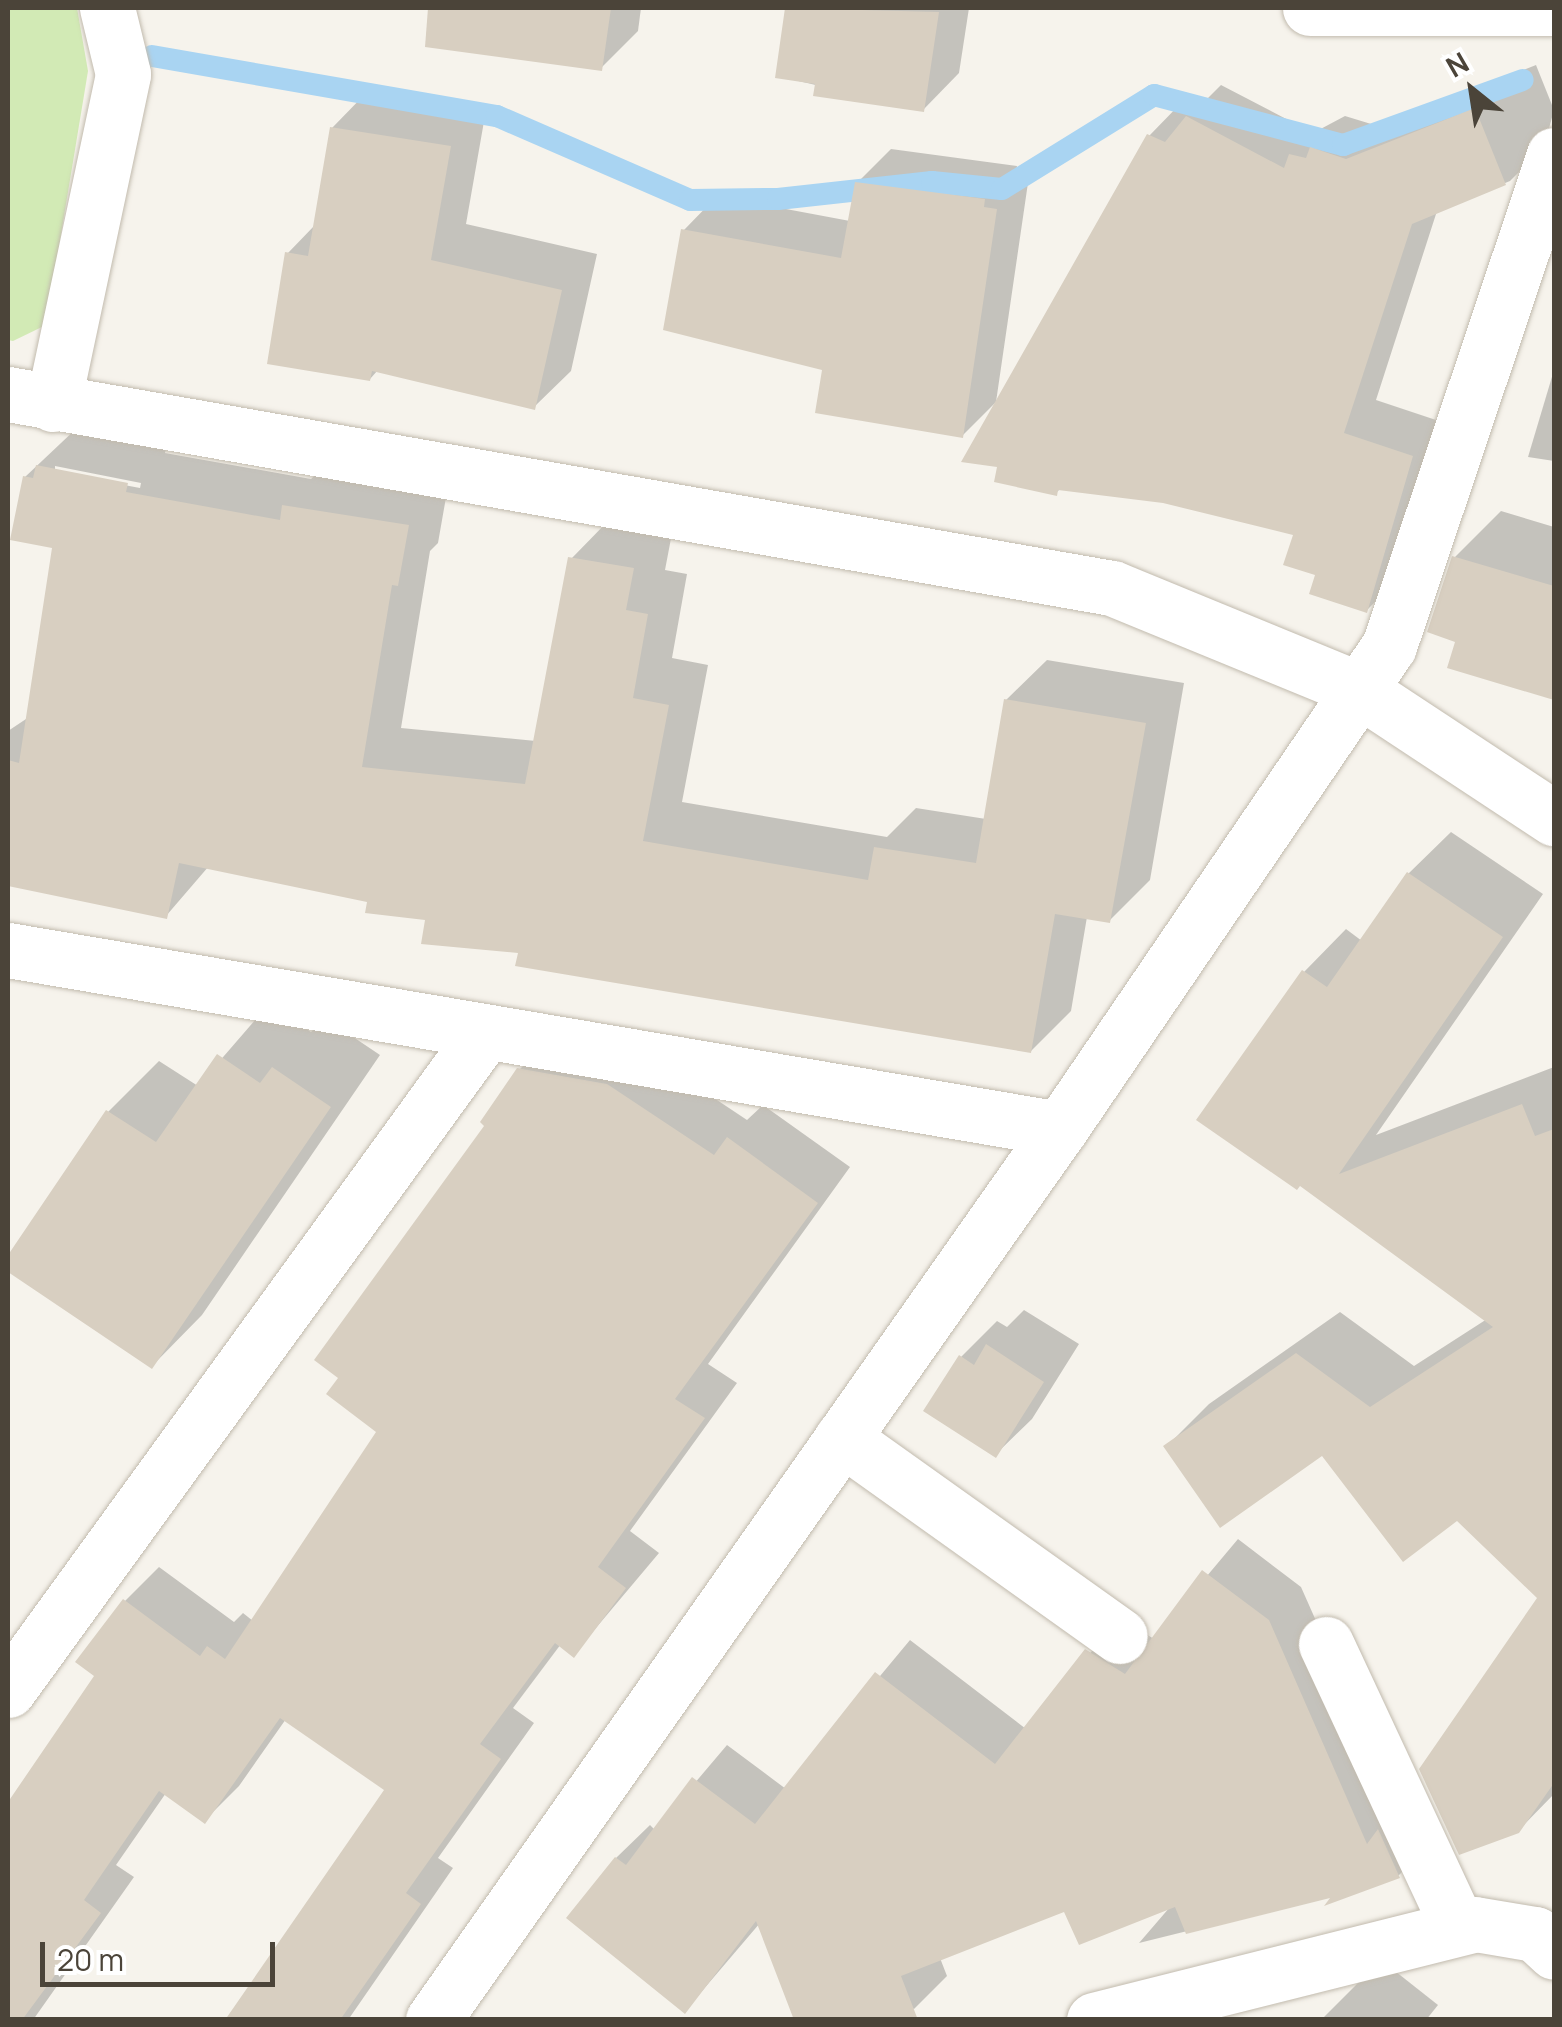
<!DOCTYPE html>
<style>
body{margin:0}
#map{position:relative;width:1562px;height:2027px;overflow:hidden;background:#f6f3ec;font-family:Manrope,sans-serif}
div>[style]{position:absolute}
.green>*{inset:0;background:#d2eab5}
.shadow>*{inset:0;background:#0003}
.stream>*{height:22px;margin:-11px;padding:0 11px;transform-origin:11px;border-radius:11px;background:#a9d4f2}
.building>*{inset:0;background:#d8cfc1}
.roads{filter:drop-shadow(0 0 2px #c2bbae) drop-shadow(0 0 2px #c2bbae)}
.minor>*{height:55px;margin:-27.5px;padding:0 27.5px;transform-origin:27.5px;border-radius:27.5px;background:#fff}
span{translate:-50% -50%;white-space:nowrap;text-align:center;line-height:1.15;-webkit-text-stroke:10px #fff;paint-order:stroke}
.frame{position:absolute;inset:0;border:10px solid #4b4439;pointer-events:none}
.north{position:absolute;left:1422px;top:40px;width:100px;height:100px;-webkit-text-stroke:8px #fff;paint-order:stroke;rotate:330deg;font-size:28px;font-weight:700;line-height:40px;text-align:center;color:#4b4439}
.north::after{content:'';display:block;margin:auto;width:35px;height:45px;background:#4b4439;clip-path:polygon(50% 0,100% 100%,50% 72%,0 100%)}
.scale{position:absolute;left:40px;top:1942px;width:235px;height:45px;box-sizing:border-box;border:5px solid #4b4439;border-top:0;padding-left:12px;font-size:30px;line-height:35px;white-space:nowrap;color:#4b4439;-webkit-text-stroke:8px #fff;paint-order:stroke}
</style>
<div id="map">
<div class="green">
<div style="clip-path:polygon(8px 8px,77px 8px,88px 71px,46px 325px,13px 341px,8px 340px)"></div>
</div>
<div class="shadow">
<div style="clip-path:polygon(455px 8px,641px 8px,638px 31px,601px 68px,450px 48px)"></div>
<div style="clip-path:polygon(787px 8px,969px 8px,959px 73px,923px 110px,777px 76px)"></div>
<div style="clip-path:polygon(1536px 65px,1554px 110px,1544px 147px,1510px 181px,1437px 211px,1376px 400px,1445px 423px,1400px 577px,1367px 610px,1296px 533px,1163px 501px,1061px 488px,1056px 493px,1149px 136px,1182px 102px,1197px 109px,1221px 85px,1313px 133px,1345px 116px,1381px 127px)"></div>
<div style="clip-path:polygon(368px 91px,486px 110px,466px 224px,597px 254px,571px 371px,534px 407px,378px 370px,370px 379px,287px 254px,315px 225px,332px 128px)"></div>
<div style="clip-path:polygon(891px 149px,1017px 166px,1016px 174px,1029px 176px,996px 402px,962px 436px,684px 230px,717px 196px,850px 221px,857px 183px)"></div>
<div style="clip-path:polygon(1554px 370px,1554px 461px,1528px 457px)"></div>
<div style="clip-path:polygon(evenodd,79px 426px,167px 444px,165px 453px,311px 479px,325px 466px,448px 486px,438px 543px,430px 551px,401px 728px,536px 741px,571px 559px,611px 518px,673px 528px,665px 570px,687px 574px,672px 658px,708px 665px,682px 802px,887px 837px,916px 808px,986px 819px,1006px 700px,1047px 660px,1184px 683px,1150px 880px,1110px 920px,1087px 917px,1071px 1011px,1031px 1051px,521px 951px,369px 900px,209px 866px,166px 916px,8px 879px,8px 731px,29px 717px,55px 546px,25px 477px,79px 426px,55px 466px,141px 483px,140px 488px,55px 472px,55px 466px)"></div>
<div style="clip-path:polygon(1501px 511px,1554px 527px,1554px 697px,1450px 667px,1458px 640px,1454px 558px)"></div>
<div style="clip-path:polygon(1451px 832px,1543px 894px,1376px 1135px,1554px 1067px,1554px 1794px,1518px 1831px,1540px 1598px,1457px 1518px,1323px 1453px,1166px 1447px,1209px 1404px,1340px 1312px,1414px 1366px,1487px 1319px,1300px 1183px,1304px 972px,1346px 929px,1362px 941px,1408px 874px)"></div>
<div style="clip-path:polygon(269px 1004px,311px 1032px,325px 1018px,380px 1055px,202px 1315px,152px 1366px,8px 1269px,8px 1260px,108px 1112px,159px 1061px,198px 1086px)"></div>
<div style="clip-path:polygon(554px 1035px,642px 1050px,747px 1120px,763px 1105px,850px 1167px,708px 1364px,737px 1383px,630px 1531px,659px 1553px,574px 1654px,561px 1644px,513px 1708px,534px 1723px,438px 1858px,453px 1868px,348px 2020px,229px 2020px,388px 1790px,286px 1719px,239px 1786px,205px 1820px,166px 1793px,116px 1865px,134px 1877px,33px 2020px,8px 2020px,8px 1806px,98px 1676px,125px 1601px,159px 1567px,234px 1622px,243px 1613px,253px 1621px,380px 1431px,488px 1125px,519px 1070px)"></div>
<div style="clip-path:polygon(1024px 1310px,1079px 1344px,1032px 1419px,995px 1455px,961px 1357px,997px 1321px,1007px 1327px)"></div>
<div style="clip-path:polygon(1238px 1539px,1301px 1587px,1400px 1810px,1432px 1842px,1399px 1875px,1331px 1901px,1336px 1894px,1139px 1943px,1170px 1907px,1065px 1908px,940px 1958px,947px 1976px,914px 2009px,760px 1923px,685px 2011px,616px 1858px,650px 1825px,655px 1830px,727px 1745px,786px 1789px,910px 1640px,1026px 1729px,1120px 1618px,1154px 1639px)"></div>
<div style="clip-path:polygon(1381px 1960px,1438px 2005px,1426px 2020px,1321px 2020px)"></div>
</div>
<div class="stream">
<div style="left:152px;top:56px;width:350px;rotate:9.9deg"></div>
<div style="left:497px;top:116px;width:210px;rotate:23.5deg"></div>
<div style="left:690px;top:200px;width:88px;rotate:-0.7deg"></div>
<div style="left:778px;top:199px;width:155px;rotate:-6.3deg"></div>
<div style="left:932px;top:182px;width:70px;rotate:5.7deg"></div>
<div style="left:1002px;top:189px;width:179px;rotate:-31.7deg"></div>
<div style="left:1154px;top:95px;width:196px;rotate:14.8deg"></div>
<div style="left:1343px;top:145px;width:191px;rotate:-19.9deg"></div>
</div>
<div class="building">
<div style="clip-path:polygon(428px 8px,611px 8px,602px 71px,425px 47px)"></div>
<div style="clip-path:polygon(785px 8px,939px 12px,924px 112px,813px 96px,815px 84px,775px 78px)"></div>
<div style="clip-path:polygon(1475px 108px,1506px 185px,1412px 224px,1344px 433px,1413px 456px,1367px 613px,1309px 594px,1315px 575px,1283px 565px,1293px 535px,1163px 503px,1058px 490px,1057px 496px,994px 482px,997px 467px,961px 462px,1147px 134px,1165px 142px,1186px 116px,1284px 168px,1289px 154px,1306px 158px,1310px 147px,1346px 159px)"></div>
<div style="clip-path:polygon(330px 127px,451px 146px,431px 260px,562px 290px,535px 410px,372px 371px,370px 381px,267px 364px,285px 252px,308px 256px)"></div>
<div style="clip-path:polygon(855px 182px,985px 199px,984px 207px,997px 209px,963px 438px,815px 413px,822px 370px,663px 330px,681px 229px,841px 258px)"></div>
<div style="clip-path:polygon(36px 465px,128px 483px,126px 492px,280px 520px,282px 505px,409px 525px,398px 586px,392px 585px,362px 767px,525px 784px,568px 557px,634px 568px,626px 610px,648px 614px,633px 698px,669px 705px,643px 841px,868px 880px,874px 847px,976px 863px,1004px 699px,1146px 723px,1110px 923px,1055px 914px,1031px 1053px,515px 966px,518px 953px,421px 944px,425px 920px,365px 913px,367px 902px,179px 863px,167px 919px,8px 886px,8px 760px,19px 763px,52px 548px,10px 540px,23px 476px,33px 478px)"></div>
<div style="clip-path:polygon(1452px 556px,1554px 586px,1554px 700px,1447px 668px,1455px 642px,1427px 632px)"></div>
<div style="clip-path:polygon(1407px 872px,1503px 937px,1339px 1174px,1522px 1104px,1535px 1136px,1554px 1129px,1554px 1783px,1519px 1833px,1459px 1855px,1419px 1769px,1537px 1598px,1457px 1521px,1403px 1562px,1322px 1456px,1220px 1528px,1163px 1446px,1296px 1353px,1370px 1407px,1493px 1327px,1300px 1186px,1297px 1190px,1196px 1120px,1302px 970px,1327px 987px)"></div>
<div style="clip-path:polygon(217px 1054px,260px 1083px,272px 1067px,331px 1107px,152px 1369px,8px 1272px,8px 1255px,106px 1110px,156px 1142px)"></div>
<div style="clip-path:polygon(517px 1068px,607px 1084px,714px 1155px,727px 1137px,818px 1203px,675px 1399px,705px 1418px,598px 1567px,626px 1588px,574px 1658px,555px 1643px,480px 1744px,501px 1759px,406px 1893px,421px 1904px,340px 2020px,225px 2020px,384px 1790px,280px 1718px,205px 1824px,159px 1791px,84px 1900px,101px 1913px,22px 2020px,8px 2020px,8px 1802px,94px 1676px,75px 1662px,123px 1599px,200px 1656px,207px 1646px,225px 1659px,376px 1432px,326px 1394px,338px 1378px,314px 1360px,484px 1126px,480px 1122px)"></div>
<div style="clip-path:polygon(986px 1344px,1044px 1382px,996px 1458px,923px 1411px,959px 1355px,974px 1365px)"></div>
<div style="clip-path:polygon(1202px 1570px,1269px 1620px,1367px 1844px,1378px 1829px,1400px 1878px,1324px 1906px,1330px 1898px,1186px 1934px,1175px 1907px,1079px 1945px,1064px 1912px,901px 1976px,918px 2020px,794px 2020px,756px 1921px,685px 2014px,566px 1918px,615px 1857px,626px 1865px,692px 1777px,755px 1824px,875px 1672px,995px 1764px,1085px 1649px,1125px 1674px)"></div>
</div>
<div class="roads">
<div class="minor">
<div style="left:1310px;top:8px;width:244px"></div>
<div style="left:8px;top:394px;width:1121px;rotate:9.97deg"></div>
<div style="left:1112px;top:588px;width:266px;rotate:22.3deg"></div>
<div style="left:1358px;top:689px;width:235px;rotate:33.4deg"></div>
<div style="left:53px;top:404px;width:337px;rotate:-78deg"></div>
<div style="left:123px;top:74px;width:68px;rotate:-103.6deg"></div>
<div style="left:8px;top:950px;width:1067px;rotate:9.66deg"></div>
<div style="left:842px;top:1438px;width:341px;rotate:35.5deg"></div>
<div style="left:1326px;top:1644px;width:312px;rotate:65deg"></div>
<div style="left:8px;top:1690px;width:811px;rotate:-54.03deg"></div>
<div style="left:433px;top:2020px;width:1089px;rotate:-54.87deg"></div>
<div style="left:1060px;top:1129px;width:584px;rotate:-55.74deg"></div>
<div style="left:1389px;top:646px;width:518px;rotate:-71.43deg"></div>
<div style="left:1094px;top:2020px;width:393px;rotate:-14.1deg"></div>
<div style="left:1475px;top:1924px;width:61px;rotate:9.5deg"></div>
<div style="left:1535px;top:1934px;width:26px;rotate:43deg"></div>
</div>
</div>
<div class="frame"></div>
<div class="north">N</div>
<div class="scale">20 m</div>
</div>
